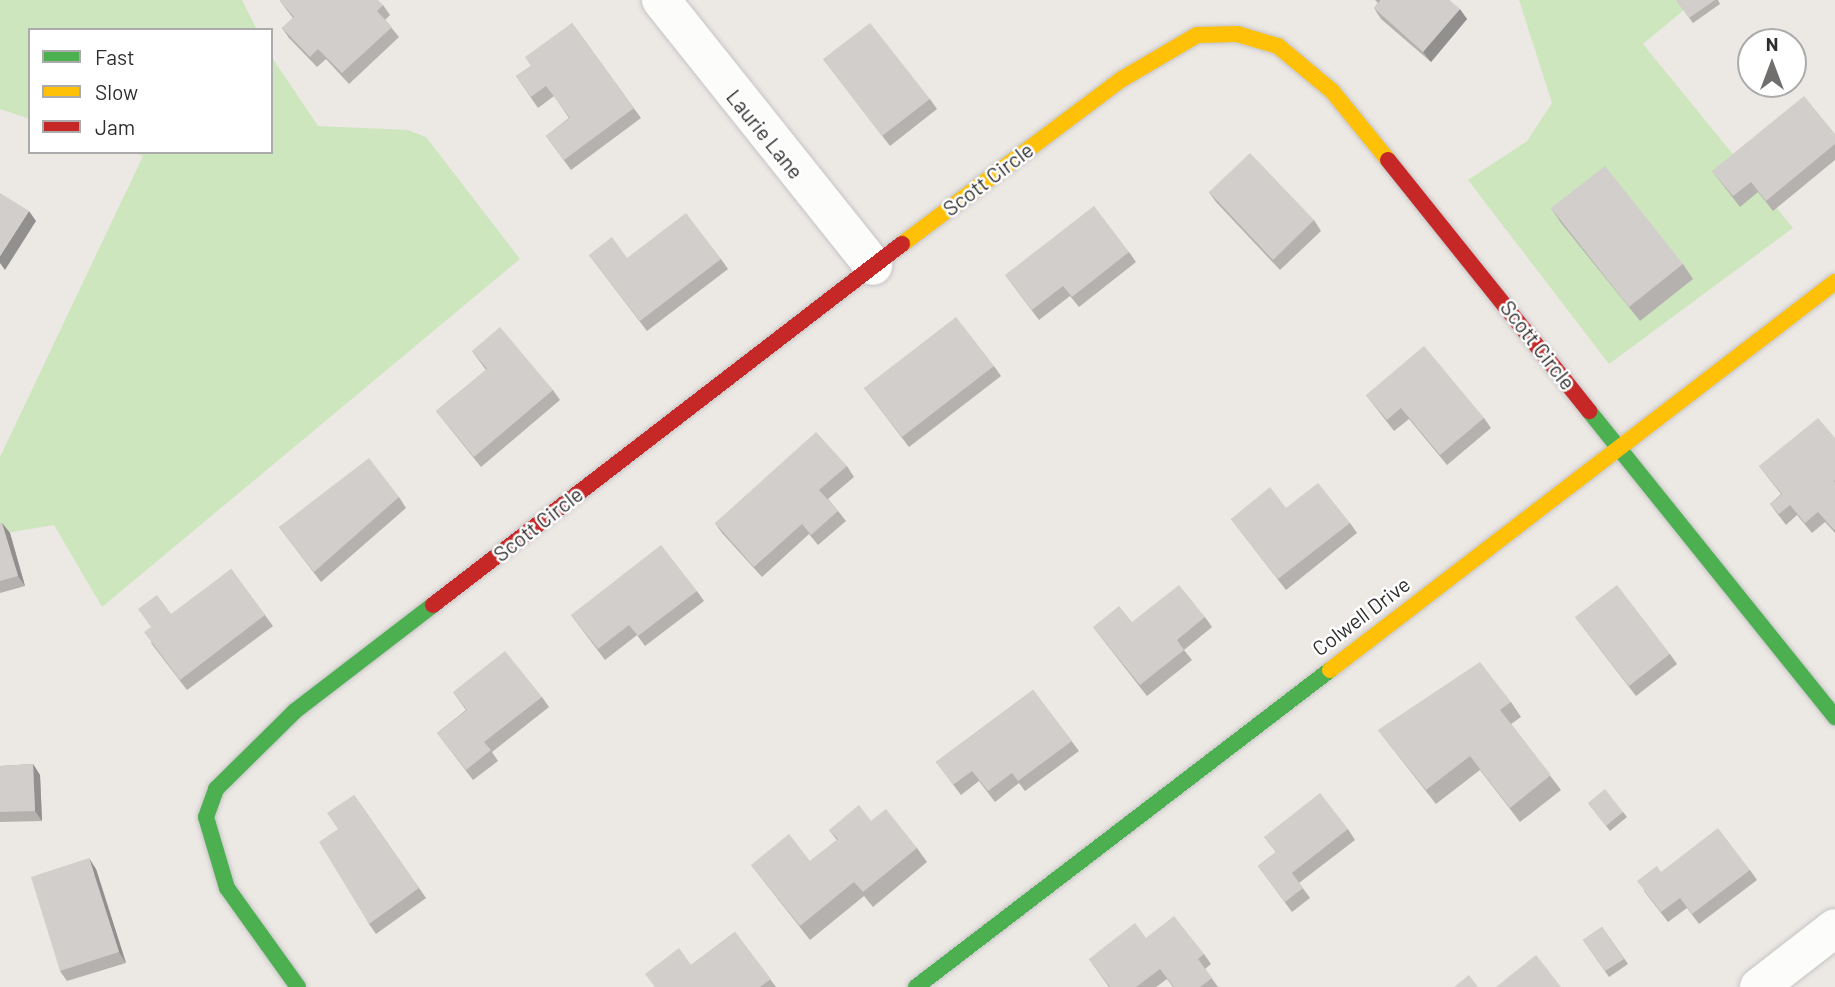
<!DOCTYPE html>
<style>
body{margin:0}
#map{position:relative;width:1835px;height:987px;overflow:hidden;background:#ece8e4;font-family:Barlow,sans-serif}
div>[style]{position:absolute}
.green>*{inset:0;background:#cee6be}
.roads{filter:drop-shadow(0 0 2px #c5c4c5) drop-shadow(0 0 2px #c5c4c5)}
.street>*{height:38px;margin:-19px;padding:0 19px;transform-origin:19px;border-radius:19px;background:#fcfcfb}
.fast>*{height:16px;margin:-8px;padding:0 8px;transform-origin:8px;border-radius:8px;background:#4caf50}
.slow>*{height:16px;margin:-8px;padding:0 8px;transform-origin:8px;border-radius:8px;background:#ffc107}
.jam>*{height:16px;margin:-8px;padding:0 8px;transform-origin:8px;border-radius:8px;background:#c62828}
.wall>*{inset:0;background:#b4b1af}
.shaded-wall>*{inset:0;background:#92908e}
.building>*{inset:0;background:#d1cecb}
span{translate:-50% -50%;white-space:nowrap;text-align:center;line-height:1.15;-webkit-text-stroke:5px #fff;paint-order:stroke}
.street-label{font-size:21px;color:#2e2e2e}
.legend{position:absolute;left:28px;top:28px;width:245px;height:126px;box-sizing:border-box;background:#fff;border:2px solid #ababab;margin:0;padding:9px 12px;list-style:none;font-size:21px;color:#2e2e2e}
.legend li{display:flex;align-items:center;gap:14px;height:35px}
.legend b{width:35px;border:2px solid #ababab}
.north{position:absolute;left:1737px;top:28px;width:70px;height:70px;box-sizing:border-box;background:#fff;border:2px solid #ababab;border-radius:50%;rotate:0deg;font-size:19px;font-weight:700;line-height:28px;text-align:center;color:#2e2e2e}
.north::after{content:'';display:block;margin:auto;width:24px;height:32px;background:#706f6e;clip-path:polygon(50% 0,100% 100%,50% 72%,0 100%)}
</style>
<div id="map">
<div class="green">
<div style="clip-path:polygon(0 0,242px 0,257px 30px,30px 30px,30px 119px,0 109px)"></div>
<div style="clip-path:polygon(1519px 0,1696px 0,1643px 44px,1793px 228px,1609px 364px,1468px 180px,1527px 141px,1552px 103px)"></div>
<div style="clip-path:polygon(271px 56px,318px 126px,408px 130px,426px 137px,520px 259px,102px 607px,54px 525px,0 534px,0 457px,143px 156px,133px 152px,271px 152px)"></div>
</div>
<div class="roads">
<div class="street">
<div style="left:661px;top:0;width:340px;rotate:51.4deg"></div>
<div style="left:1759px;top:987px;width:96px;rotate:-37.8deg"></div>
</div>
<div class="fast">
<div style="left:1589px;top:411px;width:393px;rotate:51.2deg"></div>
<div style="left:298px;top:987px;width:122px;rotate:-125.6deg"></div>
<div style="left:227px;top:888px;width:74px;rotate:-106.5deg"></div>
<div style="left:206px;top:817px;width:30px;rotate:-70deg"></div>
<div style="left:216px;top:789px;width:111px;rotate:-44.6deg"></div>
<div style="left:295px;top:711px;width:174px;rotate:-37.5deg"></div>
<div style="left:916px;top:987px;width:521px;rotate:-37.44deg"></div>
</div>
<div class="slow">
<div style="left:902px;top:244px;width:275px;rotate:-36.9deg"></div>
<div style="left:1122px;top:79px;width:87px;rotate:-30.4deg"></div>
<div style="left:1197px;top:35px;width:40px;rotate:-1.4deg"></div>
<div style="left:1237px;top:34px;width:43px;rotate:16.3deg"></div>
<div style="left:1278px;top:46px;width:70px;rotate:39.8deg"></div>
<div style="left:1332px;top:91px;width:89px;rotate:50.9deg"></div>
<div style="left:1330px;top:670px;width:637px;rotate:-37.54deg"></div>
</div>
<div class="jam">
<div style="left:1388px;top:160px;width:322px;rotate:51.3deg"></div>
<div style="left:433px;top:605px;width:592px;rotate:-37.59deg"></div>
</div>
</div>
<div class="wall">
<div style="clip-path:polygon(1375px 0,1449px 0,1467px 19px,1431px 62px,1381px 19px,1374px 8px,1378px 3px)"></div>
<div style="clip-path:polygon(1679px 0,1718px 0,1720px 4px,1693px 23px,1677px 1px)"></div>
<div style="clip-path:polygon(280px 1px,383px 5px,390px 15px,385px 20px,399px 37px,349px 84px,326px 59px,317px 67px,289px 38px,282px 28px,293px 18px)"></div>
<div style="clip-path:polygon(572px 23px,641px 118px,571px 170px,546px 136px,569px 118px,554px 96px,538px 108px,516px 76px,531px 66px)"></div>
<div style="clip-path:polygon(823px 59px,930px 99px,937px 109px,890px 146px)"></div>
<div style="clip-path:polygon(1835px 134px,1835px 160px,1773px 211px,1758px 192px,1740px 207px,1712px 171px)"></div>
<div style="clip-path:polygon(1209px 192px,1314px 220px,1321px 231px,1280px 270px,1216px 202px)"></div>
<div style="clip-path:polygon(1551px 208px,1683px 264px,1693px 279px,1640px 321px,1561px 223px)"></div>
<div style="clip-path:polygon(1129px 252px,1136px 262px,1079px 307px,1070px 296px,1039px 320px,1005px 275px)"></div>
<div style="clip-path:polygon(589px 255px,627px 258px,721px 259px,728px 269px,647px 331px)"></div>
<div style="clip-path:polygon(472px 351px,553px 390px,560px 400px,481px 467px,436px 411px,486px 370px)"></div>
<div style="clip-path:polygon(994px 366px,1001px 376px,909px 447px,864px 388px)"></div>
<div style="clip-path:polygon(1366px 395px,1484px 418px,1491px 428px,1447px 465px,1409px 419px,1394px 431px)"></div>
<div style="clip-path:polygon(1835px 438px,1835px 533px,1825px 522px,1812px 533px,1797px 515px,1786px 525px,1770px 504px,1781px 494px,1759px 466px)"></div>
<div style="clip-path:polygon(847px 466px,854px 477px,828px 499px,838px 511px,846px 521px,818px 545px,809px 534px,762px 577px,722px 533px,715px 523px)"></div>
<div style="clip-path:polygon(399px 497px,406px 508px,321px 582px,279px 527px)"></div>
<div style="clip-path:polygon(1286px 508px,1350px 523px,1357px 533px,1286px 590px,1231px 519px)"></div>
<div style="clip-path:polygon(2px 523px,10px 533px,25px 586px,0 593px,0 524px)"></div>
<div style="clip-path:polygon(231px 569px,273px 626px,187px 690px,151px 643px)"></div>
<div style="clip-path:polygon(697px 591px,704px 601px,645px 646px,637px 635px,605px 660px,571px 615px)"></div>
<div style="clip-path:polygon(1205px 617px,1212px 627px,1184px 650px,1192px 660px,1147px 696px,1093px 627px,1132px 622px)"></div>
<div style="clip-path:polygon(1575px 617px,1670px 654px,1677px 664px,1636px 696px)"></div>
<div style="clip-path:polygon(1033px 690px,1079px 751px,1025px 791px,1019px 783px,995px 802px,979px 781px,961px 795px,936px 762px)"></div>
<div style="clip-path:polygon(453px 692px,542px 697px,549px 707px,492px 752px,498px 761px,473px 780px,437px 733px,466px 710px)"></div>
<div style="clip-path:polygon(1511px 702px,1521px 717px,1511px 724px,1561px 790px,1520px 822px,1480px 770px,1436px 804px,1378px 730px)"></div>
<div style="clip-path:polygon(33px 764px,40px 775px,42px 821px,0 822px,0 766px)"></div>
<div style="clip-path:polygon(354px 795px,426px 898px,376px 934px,369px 924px,338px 829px)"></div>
<div style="clip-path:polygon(1588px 803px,1623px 812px,1627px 817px,1610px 831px)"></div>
<div style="clip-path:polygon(871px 821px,917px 848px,927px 862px,873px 907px,864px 896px,810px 940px,762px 879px,751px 865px,810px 861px,837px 840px,829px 830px)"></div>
<div style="clip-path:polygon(1348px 829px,1355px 840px,1299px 883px,1310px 898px,1292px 912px,1258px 866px,1276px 852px,1264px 837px)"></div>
<div style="clip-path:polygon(96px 869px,126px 963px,67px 981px,60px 971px)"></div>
<div style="clip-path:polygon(1750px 870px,1757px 880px,1699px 924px,1687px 908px,1668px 922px,1644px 891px,1661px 872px)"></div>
<div style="clip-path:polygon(1602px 927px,1628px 964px,1609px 977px,1583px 940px)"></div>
<div style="clip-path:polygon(735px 932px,776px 987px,654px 987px,691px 965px)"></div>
<div style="clip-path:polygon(1146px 938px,1204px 954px,1211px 964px,1205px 969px,1218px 987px,1173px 987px,1167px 979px,1156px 987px,1109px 987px,1089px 959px)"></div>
</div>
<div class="shaded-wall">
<div style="clip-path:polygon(1460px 9px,1467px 19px,1431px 62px,1423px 52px)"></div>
<div style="clip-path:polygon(29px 211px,36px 221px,5px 270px,0 263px,0 256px)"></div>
<div style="clip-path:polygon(2px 523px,10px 533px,25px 586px,18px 576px)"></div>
<div style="clip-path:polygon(33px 764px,40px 775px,42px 821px,35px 811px)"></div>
<div style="clip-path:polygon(89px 858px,96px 869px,126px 963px,119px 952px)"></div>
</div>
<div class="building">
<div style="clip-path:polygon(280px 0,378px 0,383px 5px,377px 11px,392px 27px,342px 73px,318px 49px,310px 57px,282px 28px,294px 17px,280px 1px)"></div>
<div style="clip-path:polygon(1380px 0,1449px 0,1460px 9px,1423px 52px,1374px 8px,1380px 1px)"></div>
<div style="clip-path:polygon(1679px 0,1715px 0,1689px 18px,1677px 1px)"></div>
<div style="clip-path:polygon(572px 23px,634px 108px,564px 160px,546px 136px,570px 118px,546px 86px,531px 97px,516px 76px,531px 66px,525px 57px)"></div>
<div style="clip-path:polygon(870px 23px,930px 99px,882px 136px,823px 59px)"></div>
<div style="clip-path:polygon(1804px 96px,1835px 134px,1835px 144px,1766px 201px,1751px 182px,1733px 196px,1712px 171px)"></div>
<div style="clip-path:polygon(1250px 153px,1314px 220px,1273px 260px,1209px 192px)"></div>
<div style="clip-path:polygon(1605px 166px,1683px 264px,1629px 307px,1551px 208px)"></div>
<div style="clip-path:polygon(0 193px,29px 211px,0 256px)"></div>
<div style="clip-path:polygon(1094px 206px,1129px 252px,1072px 297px,1063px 286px,1032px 310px,1005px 275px)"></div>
<div style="clip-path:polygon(686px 213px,721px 259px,640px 321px,589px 255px,612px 237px,627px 258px)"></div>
<div style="clip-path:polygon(956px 317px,994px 366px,902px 437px,864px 388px)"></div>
<div style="clip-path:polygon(500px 327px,553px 390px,474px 457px,436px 411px,487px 369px,472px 351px)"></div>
<div style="clip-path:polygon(1424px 346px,1484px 418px,1440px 455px,1401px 408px,1387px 420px,1366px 395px)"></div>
<div style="clip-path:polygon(1818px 418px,1835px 438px,1835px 480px,1834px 481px,1835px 482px,1835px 529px,1834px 530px,1818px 512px,1805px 523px,1790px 505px,1779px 514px,1770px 504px,1782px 494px,1759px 466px)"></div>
<div style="clip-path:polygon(816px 432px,847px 466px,819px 490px,838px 511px,811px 535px,802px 524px,754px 567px,715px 523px)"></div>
<div style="clip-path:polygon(369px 458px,399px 497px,314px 572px,279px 527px)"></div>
<div style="clip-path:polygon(1318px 483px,1350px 523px,1278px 579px,1231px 519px,1270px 487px,1286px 508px)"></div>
<div style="clip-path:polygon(2px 523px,18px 576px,0 581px,0 524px)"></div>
<div style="clip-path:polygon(661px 545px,697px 591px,638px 636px,629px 625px,598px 649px,571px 615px)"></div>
<div style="clip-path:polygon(231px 569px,265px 615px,180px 680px,144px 632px,151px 627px,138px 609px,157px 595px,171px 614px)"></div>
<div style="clip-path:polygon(1179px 585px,1205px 617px,1177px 640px,1184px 650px,1140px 685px,1093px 627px,1119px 606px,1132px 622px)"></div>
<div style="clip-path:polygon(1617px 585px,1670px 654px,1629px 686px,1575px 617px)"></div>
<div style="clip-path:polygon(505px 651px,542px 697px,484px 742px,491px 750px,466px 770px,437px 733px,467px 710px,453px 692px)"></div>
<div style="clip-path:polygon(1480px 662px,1511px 702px,1500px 710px,1551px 775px,1510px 808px,1470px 756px,1426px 790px,1378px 730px)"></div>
<div style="clip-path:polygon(1033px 690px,1072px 741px,1018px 781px,1012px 773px,988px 791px,972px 771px,953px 785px,936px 762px)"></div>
<div style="clip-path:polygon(33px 764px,35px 811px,0 812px,0 766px)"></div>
<div style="clip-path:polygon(1605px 789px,1623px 812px,1606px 826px,1588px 803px)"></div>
<div style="clip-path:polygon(1320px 793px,1348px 829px,1292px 873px,1303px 888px,1285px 902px,1258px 866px,1276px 852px,1264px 837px)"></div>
<div style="clip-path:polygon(354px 795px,419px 888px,369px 924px,319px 842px,338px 829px,327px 813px)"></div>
<div style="clip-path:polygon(859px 805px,871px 821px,886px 809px,917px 848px,863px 892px,854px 882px,800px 926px,751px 865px,789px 834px,810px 861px,838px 839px,829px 830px)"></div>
<div style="clip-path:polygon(1718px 828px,1750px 870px,1692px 914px,1680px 898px,1661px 912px,1637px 881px,1657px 866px,1661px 872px)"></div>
<div style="clip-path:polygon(89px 858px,119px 952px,60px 971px,31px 877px)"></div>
<div style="clip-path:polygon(1174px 916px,1204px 954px,1198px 959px,1212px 978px,1200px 987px,1174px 987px,1160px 969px,1136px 987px,1110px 987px,1089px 959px,1135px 923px,1146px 938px)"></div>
<div style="clip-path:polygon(1602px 927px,1624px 959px,1605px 971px,1583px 940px)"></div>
<div style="clip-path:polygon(735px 932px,771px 979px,760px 987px,655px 987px,645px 974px,679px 948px,691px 965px)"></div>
<div style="clip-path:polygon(1536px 955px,1561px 987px,1496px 987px)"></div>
<div style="clip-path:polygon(1469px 975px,1478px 987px,1454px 987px)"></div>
</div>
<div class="street-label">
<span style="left:765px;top:134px;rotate:51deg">Laurie Lane</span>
<span style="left:988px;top:179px;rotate:-37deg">Scott Circle</span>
<span style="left:1538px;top:345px;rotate:52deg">Scott Circle</span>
<span style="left:538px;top:524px;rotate:-38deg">Scott Circle</span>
<span style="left:1361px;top:616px;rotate:-37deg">Colwell Drive</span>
</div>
<ul class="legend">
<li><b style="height:9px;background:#4caf50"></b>Fast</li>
<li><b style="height:9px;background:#ffc107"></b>Slow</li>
<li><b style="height:9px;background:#c62828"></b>Jam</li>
</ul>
<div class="north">N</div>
</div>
